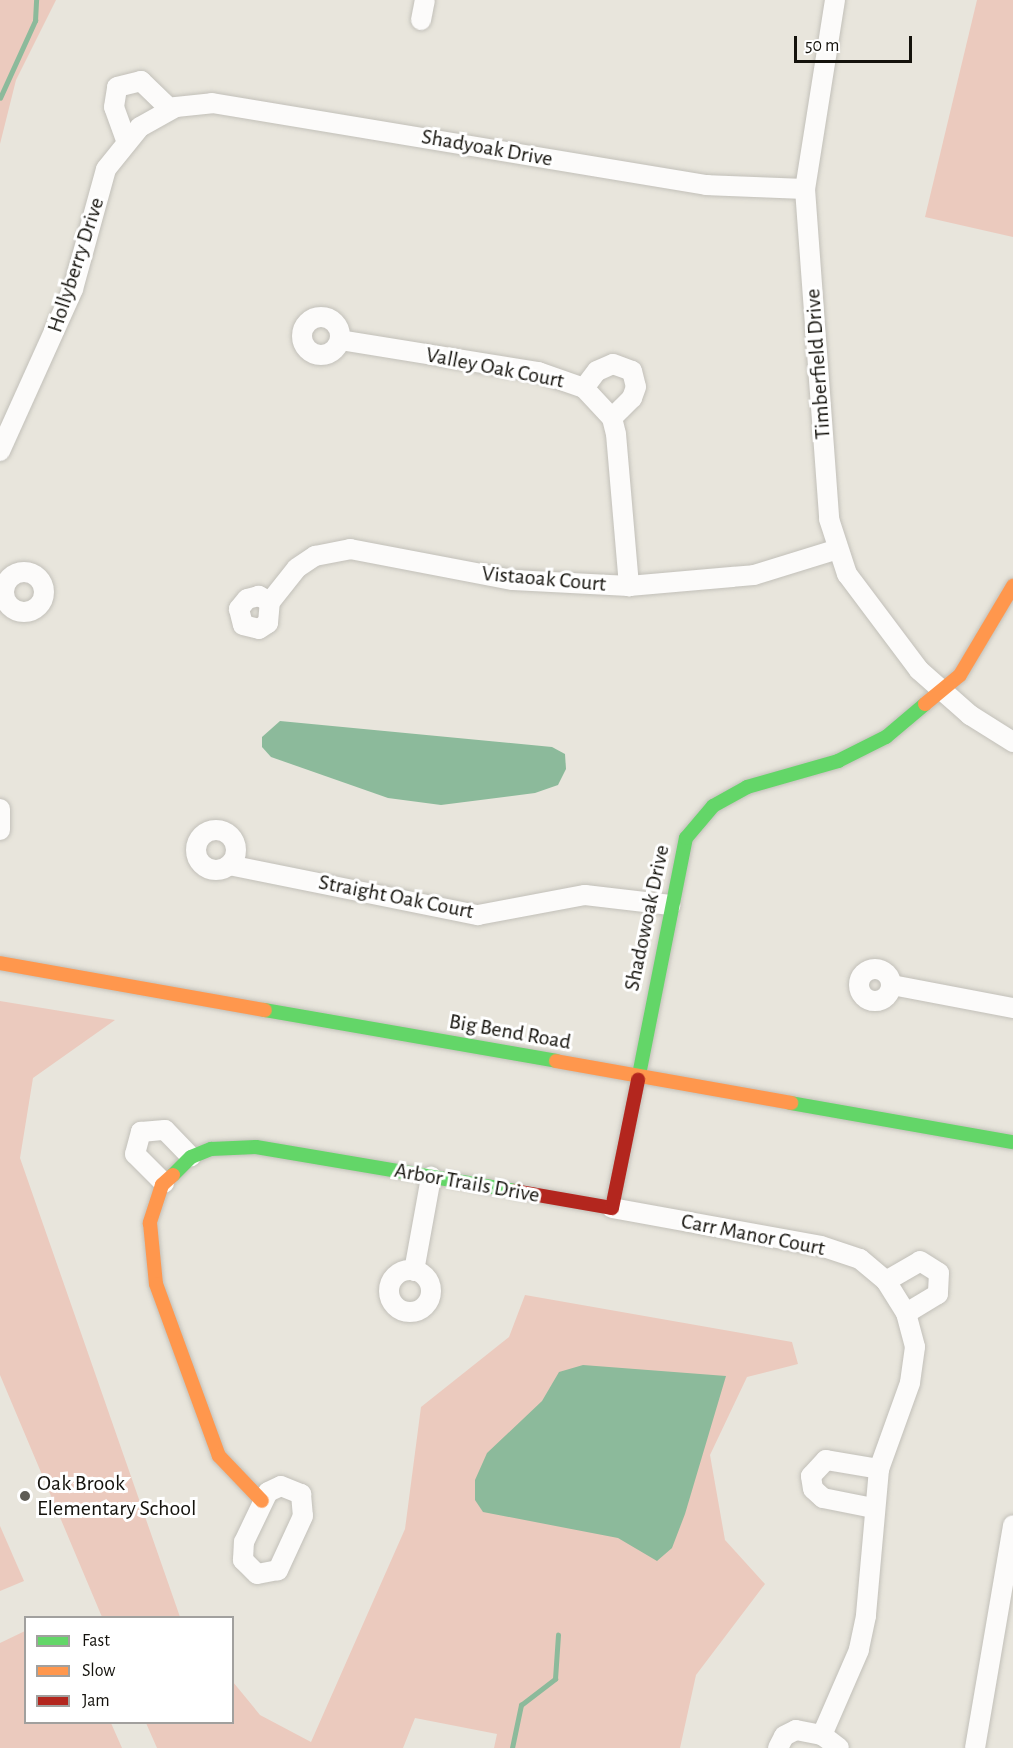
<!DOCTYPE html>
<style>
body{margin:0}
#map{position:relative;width:1013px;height:1748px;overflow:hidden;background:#e8e5dc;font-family:"Alegreya Sans",sans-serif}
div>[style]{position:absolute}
.green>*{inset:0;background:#ebcabe}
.water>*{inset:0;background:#8cba9b}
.stream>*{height:4.5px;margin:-2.25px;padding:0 2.25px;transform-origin:2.25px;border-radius:2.25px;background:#8cba9b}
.roads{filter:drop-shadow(0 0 2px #c2c0b9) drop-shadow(0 0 2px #c2c0b9)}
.street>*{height:20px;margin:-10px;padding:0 10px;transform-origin:10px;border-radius:10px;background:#fcfbfa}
.street>.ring{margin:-10px;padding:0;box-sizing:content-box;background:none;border:20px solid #fcfbfa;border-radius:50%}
.fast>*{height:14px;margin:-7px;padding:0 7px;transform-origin:7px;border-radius:7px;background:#63d668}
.slow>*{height:14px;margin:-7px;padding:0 7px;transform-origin:7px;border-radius:7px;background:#ff974d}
.jam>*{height:14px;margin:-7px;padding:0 7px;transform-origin:7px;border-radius:7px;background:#b3261e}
.dots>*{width:16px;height:16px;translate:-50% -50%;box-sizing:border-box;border:3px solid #fff;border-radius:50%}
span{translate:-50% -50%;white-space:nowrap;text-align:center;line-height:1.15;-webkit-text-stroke:6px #fff;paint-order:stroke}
.street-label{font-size:22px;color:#14120c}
.poi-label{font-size:22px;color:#14120c}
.left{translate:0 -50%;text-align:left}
.legend{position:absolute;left:24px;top:1616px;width:210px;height:108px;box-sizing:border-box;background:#fff;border:2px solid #a1a09e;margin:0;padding:8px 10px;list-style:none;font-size:18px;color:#14120c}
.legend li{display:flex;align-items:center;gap:12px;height:30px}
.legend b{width:30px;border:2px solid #a1a09e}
.scale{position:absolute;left:794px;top:36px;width:118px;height:27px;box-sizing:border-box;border:3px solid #14120c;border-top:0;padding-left:8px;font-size:18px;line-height:21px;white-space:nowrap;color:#14120c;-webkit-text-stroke:4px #fff;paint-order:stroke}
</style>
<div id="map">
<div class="green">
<div style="clip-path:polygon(0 0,56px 0,16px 80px,0 144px)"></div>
<div style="clip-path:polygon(977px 0,1013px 0,1013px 237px,925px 217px)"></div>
<div style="clip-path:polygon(0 1001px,115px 1020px,33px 1078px,20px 1158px,180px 1617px,102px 1617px,0 1375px)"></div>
<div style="clip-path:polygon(525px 1295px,792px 1342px,798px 1364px,747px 1377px,710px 1455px,725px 1540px,765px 1584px,696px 1675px,680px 1748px,494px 1748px,497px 1734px,415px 1718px,403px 1748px,157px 1748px,146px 1723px,232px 1722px,233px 1682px,260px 1715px,311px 1742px,405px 1529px,421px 1407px,509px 1337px)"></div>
<div style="clip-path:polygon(0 1526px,24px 1581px,0 1591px)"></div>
<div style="clip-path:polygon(25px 1631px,26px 1722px,111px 1723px,122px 1748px,0 1748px,0 1643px)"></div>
</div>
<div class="water">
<div style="clip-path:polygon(280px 721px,552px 747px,565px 754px,566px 769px,558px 785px,535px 793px,441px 805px,388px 798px,271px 757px,262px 747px,262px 737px)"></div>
<div style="clip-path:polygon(583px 1365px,726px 1376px,685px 1514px,672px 1548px,657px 1561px,618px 1538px,483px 1512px,475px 1500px,475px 1480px,487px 1453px,542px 1401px,559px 1372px)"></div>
</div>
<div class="stream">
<div style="left:0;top:98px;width:85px;rotate:-65.6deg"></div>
<div style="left:35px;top:21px;width:21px;rotate:-87deg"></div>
<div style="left:512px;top:1748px;width:44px;rotate:-78.2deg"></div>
<div style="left:521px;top:1705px;width:43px;rotate:-37.4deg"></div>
<div style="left:555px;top:1679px;width:44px;rotate:-86.1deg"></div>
</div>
<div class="roads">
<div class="street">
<div style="left:835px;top:0;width:191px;rotate:99deg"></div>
<div style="left:805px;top:189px;width:331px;rotate:85.8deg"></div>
<div style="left:829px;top:519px;width:58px;rotate:71.9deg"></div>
<div style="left:847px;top:574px;width:120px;rotate:53.1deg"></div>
<div style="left:919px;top:670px;width:68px;rotate:41.4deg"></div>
<div style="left:970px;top:715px;width:51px;rotate:32.1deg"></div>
<div style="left:421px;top:20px;width:20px;rotate:-79deg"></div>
<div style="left:126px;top:140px;width:35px;rotate:-110deg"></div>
<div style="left:114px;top:107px;width:20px;rotate:-81deg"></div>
<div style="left:117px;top:87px;width:25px;rotate:-14deg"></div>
<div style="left:141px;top:81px;width:40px;rotate:44deg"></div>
<div class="ring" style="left:302px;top:317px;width:18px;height:18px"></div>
<div style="left:340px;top:340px;width:201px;rotate:9.2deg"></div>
<div style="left:538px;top:372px;width:49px;rotate:19.2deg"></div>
<div style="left:584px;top:388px;width:41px;rotate:47deg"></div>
<div style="left:612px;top:418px;width:16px;rotate:76deg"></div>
<div style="left:616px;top:434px;width:153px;rotate:85.1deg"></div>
<div style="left:584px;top:388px;width:21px;rotate:-53deg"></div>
<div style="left:597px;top:371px;width:17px;rotate:-24deg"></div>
<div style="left:613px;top:364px;width:20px;rotate:20deg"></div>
<div style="left:632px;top:371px;width:16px;rotate:76deg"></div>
<div style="left:636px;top:387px;width:12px;rotate:110deg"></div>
<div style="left:632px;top:398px;width:28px;rotate:135deg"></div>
<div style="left:0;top:451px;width:178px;rotate:-65.7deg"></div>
<div style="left:73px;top:289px;width:124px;rotate:-74.6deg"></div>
<div style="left:106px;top:169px;width:54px;rotate:-51deg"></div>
<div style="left:140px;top:127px;width:41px;rotate:-29.1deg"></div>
<div style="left:176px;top:107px;width:36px;rotate:-6deg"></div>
<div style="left:212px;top:103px;width:501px;rotate:9.42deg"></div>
<div style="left:706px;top:185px;width:99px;rotate:2.3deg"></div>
<div class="ring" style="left:4px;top:572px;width:20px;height:20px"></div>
<div style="left:270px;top:602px;width:13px;rotate:-151deg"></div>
<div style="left:259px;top:596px;width:12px;rotate:166deg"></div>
<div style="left:247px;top:599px;width:13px;rotate:129deg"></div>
<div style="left:239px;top:609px;width:16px;rotate:76deg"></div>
<div style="left:243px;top:625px;width:16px;rotate:14deg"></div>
<div style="left:259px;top:629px;width:11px;rotate:-34deg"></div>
<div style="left:268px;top:623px;width:21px;rotate:-85deg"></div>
<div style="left:270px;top:602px;width:43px;rotate:-51.5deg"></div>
<div style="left:297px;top:568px;width:22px;rotate:-34deg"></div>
<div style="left:315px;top:556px;width:36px;rotate:-11deg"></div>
<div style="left:350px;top:549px;width:166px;rotate:10.8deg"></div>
<div style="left:513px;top:580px;width:116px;rotate:3deg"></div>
<div style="left:629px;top:586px;width:125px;rotate:-5deg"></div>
<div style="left:754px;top:575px;width:88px;rotate:-17.2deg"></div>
<div style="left:0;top:809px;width:21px;rotate:90deg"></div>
<div class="ring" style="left:196px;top:830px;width:20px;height:20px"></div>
<div style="left:229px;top:865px;width:254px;rotate:11.4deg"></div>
<div style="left:478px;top:915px;width:109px;rotate:-10.6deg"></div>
<div style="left:585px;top:895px;width:86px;rotate:6.7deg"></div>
<div class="ring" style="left:859px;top:969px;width:12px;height:12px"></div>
<div style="left:892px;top:985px;width:123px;rotate:10.8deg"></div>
<div style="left:164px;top:1183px;width:41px;rotate:-135deg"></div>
<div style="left:135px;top:1154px;width:23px;rotate:-75deg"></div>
<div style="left:141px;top:1132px;width:24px;rotate:-5deg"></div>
<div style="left:165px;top:1130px;width:37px;rotate:46deg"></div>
<div style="left:612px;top:1208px;width:212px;rotate:10.3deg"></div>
<div style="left:821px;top:1246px;width:41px;rotate:18.4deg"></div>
<div style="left:860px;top:1259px;width:34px;rotate:40deg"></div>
<div style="left:886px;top:1281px;width:38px;rotate:58deg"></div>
<div style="left:906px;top:1313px;width:35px;rotate:75deg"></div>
<div style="left:915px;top:1347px;width:36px;rotate:98deg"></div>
<div style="left:910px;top:1383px;width:91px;rotate:109.8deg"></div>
<div style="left:879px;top:1469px;width:148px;rotate:95.1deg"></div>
<div style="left:866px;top:1616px;width:35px;rotate:102deg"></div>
<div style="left:859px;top:1650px;width:93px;rotate:113.5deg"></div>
<div class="ring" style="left:389px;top:1270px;width:22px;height:22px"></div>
<div style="left:414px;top:1271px;width:96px;rotate:-79.7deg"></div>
<div style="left:886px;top:1281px;width:39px;rotate:-30deg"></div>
<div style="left:920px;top:1261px;width:22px;rotate:32deg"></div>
<div style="left:939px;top:1273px;width:21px;rotate:93deg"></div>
<div style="left:938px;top:1294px;width:37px;rotate:149deg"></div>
<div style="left:281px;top:1486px;width:22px;rotate:22deg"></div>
<div style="left:301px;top:1494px;width:22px;rotate:85deg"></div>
<div style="left:303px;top:1516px;width:60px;rotate:114.8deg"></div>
<div style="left:278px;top:1570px;width:21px;rotate:169deg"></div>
<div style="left:257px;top:1574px;width:20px;rotate:-135deg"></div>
<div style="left:243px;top:1560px;width:18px;rotate:-87deg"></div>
<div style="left:244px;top:1542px;width:55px;rotate:-64.4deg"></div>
<div style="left:268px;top:1492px;width:14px;rotate:-25deg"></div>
<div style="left:873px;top:1508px;width:51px;rotate:-168.7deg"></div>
<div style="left:823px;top:1498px;width:13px;rotate:-138deg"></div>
<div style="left:813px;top:1489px;width:13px;rotate:-99deg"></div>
<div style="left:811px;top:1476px;width:22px;rotate:-47deg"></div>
<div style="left:826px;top:1460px;width:54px;rotate:9.6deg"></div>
<div style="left:778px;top:1748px;width:13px;rotate:-63deg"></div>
<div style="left:784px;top:1736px;width:13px;rotate:-27deg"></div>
<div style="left:796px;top:1730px;width:26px;rotate:11deg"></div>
<div style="left:822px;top:1735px;width:21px;rotate:37deg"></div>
<div style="left:975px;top:1748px;width:226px;rotate:-80.3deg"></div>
</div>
<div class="fast">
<div style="left:265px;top:1010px;width:295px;rotate:9.9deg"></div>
<div style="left:638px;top:1080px;width:247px;rotate:-78.8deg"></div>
<div style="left:686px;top:838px;width:42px;rotate:-49.8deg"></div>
<div style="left:713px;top:806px;width:39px;rotate:-29deg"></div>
<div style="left:747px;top:787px;width:95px;rotate:-15.9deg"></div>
<div style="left:838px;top:761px;width:54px;rotate:-26.6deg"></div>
<div style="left:886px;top:737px;width:51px;rotate:-40.2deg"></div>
<div style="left:791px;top:1103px;width:225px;rotate:10deg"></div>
<div style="left:173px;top:1175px;width:25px;rotate:-45deg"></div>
<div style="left:191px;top:1157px;width:22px;rotate:-22deg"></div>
<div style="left:211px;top:1149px;width:45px;rotate:-2.5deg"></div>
<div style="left:256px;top:1147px;width:263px;rotate:9.6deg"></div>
</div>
<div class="slow">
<div style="left:925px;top:704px;width:45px;rotate:-39.6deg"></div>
<div style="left:960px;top:675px;width:104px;rotate:-59.2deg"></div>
<div style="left:0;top:963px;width:269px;rotate:10.1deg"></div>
<div style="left:556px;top:1061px;width:239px;rotate:10.1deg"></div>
<div style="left:173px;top:1175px;width:15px;rotate:138deg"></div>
<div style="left:162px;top:1185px;width:40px;rotate:108deg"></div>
<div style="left:150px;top:1223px;width:61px;rotate:84.4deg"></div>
<div style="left:156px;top:1284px;width:183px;rotate:69.9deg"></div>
<div style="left:219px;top:1456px;width:62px;rotate:46.3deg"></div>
</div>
<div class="jam">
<div style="left:515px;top:1191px;width:98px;rotate:9.9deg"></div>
<div style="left:612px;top:1208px;width:131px;rotate:-78.5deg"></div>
</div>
</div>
<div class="dots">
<div style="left:25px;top:1496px;background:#5e5c55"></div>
</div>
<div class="street-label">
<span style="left:487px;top:148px;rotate:10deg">Shadyoak Drive</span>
<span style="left:76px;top:265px;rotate:-72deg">Hollyberry Drive</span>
<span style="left:818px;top:364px;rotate:-94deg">Timberfield Drive</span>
<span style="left:495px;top:368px;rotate:11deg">Valley Oak Court</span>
<span style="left:544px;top:579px;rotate:5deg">Vistaoak Court</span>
<span style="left:396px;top:897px;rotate:11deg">Straight Oak Court</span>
<span style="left:647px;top:918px;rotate:-78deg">Shadowoak Drive</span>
<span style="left:510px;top:1032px;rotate:10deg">Big Bend Road</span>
<span style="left:467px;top:1183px;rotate:10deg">Arbor Trails Drive</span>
<span style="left:753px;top:1235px;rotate:11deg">Carr Manor Court</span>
</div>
<div class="poi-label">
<span class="left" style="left:37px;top:1496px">Oak Brook<br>Elementary School</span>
</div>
<ul class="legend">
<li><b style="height:8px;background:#63d668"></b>Fast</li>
<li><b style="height:8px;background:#ff974d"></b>Slow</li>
<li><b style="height:8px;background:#b3261e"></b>Jam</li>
</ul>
<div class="scale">50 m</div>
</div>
